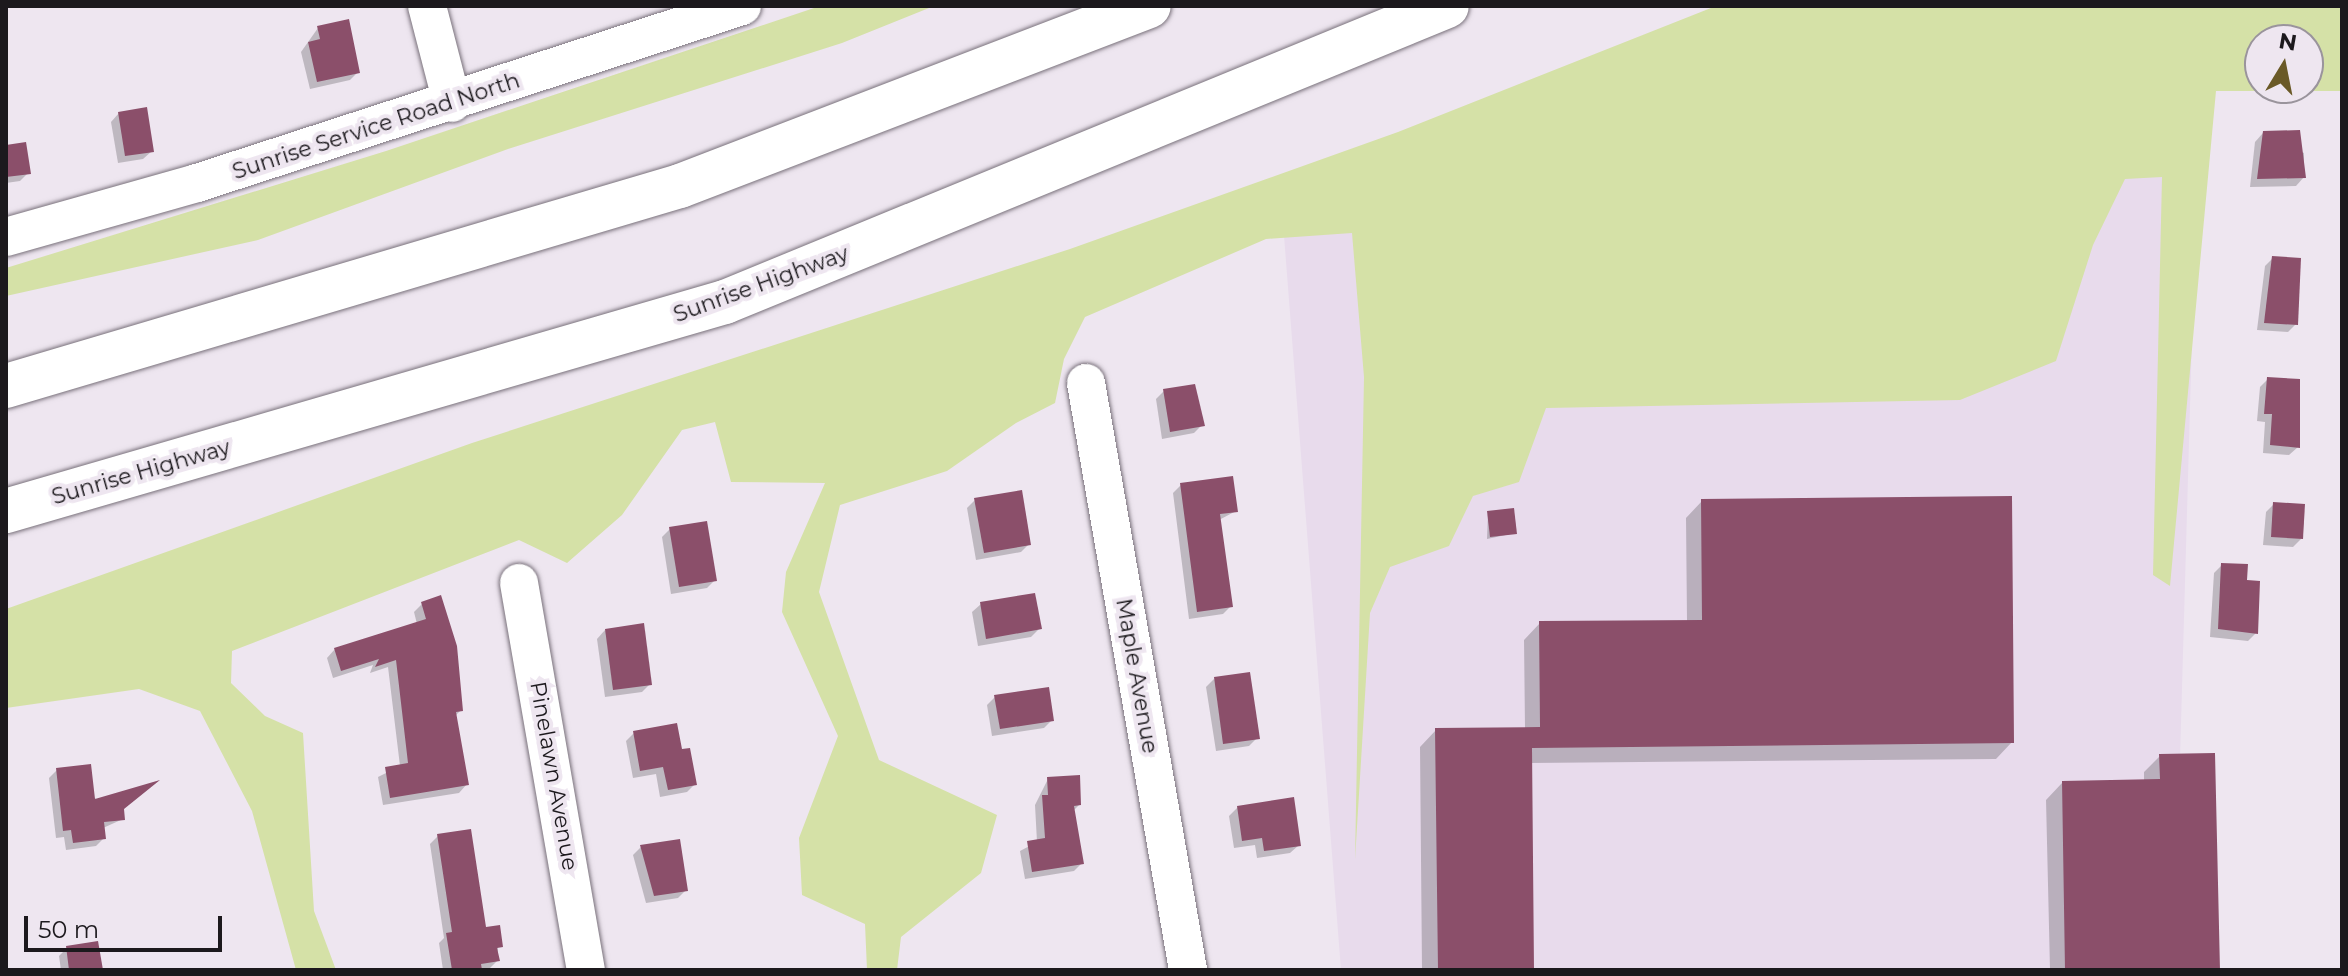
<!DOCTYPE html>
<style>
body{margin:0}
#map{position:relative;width:2348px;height:976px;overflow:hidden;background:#eee6f0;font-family:Montserrat,sans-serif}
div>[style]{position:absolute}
.built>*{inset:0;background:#e8dbec}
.green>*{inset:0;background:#d5e1a7}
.shadow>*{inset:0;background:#0003}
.building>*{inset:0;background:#8b4f6a}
.roads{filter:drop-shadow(0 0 2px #79717b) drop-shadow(0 0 2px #79717b)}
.minor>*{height:38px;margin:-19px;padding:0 19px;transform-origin:19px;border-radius:19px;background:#fff}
.highway>*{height:44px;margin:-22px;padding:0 22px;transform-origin:22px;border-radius:22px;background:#fff}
span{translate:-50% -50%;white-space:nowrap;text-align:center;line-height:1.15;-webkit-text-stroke:8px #eee6f0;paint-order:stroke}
.street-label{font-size:22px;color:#1c191d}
.frame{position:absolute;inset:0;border:8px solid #1c191d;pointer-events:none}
.north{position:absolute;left:2244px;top:24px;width:80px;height:80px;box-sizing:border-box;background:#eee6f0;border:2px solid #9a949c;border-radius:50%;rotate:10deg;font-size:22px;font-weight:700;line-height:32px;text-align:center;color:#1c191d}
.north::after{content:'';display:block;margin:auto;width:28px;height:36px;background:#6a5927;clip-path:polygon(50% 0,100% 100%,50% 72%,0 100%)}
.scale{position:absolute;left:24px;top:916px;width:198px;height:36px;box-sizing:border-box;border:4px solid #1c191d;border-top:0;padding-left:10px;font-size:24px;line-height:28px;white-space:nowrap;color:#1c191d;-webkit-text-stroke:6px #eee6f0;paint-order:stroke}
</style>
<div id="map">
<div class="built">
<div style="clip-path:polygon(2200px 55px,2174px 970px,1341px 970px,1281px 197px)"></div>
</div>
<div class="green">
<div style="clip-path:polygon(820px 6px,934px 6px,842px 43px,508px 149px,258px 240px,6px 296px,6px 268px,386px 151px)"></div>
<div style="clip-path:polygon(evenodd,1716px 6px,2342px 6px,2342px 91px,2216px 91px,2170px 586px,2153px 575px,2162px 177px,2125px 179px,2093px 245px,2056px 361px,1960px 400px,1546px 408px,1519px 482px,1473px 496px,1449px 546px,1390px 567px,1370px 613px,1355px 860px,1364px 377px,1352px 233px,1266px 239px,1085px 317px,1064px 359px,1055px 403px,1016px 423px,947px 471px,840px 505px,819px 592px,879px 760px,997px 815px,981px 873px,901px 937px,897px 970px,867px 970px,865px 924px,802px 895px,799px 838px,838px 736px,782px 612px,786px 572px,825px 483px,731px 482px,715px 422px,682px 430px,622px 515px,567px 563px,519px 540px,232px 651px,231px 683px,265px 716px,303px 733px,314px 911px,336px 970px,296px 970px,252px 811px,200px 711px,139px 689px,6px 708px,6px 609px,472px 443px,1070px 249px,1398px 132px,1716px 6px,2260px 40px,2308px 40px,2308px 88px,2260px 88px,2260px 40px)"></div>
</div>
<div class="shadow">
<div style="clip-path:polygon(318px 28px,358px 72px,350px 80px,310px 89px,301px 52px)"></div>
<div style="clip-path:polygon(119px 113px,152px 151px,143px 159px,118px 163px,111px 122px)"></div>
<div style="clip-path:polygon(2263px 133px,2304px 153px,2304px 177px,2296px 186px,2250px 187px,2255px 142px)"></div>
<div style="clip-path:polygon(6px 147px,28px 173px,20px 181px,6px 183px)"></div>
<div style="clip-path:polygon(2273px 258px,2296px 324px,2288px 332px,2257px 330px,2265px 266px)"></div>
<div style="clip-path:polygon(2268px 379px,2298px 447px,2289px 455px,2263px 453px,2265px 422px,2257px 421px,2260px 387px)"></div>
<div style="clip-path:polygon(1164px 391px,1202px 425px,1194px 433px,1162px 439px,1156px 399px)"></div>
<div style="clip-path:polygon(1181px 485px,1236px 511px,1219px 520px,1231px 606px,1223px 614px,1189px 619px,1173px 493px)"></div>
<div style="clip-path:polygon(975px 500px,1029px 544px,1021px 552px,976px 560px,967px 508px)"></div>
<div style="clip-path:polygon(1702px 501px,2012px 742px,1996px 759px,1530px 763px,1532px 970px,1422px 970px,1420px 747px,1436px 730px,1525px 729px,1524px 640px,1540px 623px,1687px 622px,1686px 518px)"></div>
<div style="clip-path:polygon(2274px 504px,2301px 539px,2293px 547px,2263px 545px,2266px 512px)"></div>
<div style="clip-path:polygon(1488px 513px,1515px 533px,1487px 539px)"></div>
<div style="clip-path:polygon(670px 529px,715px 580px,707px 588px,671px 594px,662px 537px)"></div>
<div style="clip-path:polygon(2222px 565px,2245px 582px,2256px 633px,2248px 641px,2210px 637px,2214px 573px)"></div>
<div style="clip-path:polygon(422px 604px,461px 710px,455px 716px,467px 784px,459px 793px,383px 805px,378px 777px,400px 766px,388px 667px,370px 673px,373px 665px,333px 678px,327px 658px,335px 649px,417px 624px,414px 612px)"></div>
<div style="clip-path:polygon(981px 604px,1039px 629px,1031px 637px,978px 646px,972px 612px)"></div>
<div style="clip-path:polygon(605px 630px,650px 684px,642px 692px,605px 697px,597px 639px)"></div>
<div style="clip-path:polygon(1214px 679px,1257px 738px,1249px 746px,1216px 751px,1206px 687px)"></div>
<div style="clip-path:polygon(995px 697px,1052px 720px,1044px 728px,992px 736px,987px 705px)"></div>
<div style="clip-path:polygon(634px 733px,680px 751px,695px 784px,687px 792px,660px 797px,656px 774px,633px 778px,626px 741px)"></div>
<div style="clip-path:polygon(2160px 756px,2218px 970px,2050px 970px,2046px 800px,2062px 783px,2144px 782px,2144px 772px)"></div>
<div style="clip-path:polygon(57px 770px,123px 819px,103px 828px,104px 838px,96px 846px,66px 850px,64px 837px,56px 838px,49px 778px)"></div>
<div style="clip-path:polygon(1048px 779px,1079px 805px,1073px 811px,1082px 863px,1074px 871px,1025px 879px,1020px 851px,1037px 842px,1035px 805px)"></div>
<div style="clip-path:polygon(1238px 807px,1299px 845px,1290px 853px,1257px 858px,1255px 845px,1234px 848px,1229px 816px)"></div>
<div style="clip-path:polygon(438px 836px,484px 929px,498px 927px,498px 960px,489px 969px,443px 970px,439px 943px,444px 938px,430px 844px)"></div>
<div style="clip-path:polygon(641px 847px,686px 890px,678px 898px,646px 903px,633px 855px)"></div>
<div style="clip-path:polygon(67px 948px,100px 970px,61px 970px,59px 956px)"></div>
</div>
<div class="building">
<div style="clip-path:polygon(349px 19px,360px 73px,317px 82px,308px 42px,320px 39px,317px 26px)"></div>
<div style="clip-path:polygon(147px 107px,154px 152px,125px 156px,118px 112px)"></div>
<div style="clip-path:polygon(2300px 130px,2306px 178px,2257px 179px,2263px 131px)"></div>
<div style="clip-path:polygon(26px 142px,31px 174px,6px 177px,6px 145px)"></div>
<div style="clip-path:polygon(2272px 256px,2301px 258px,2298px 325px,2264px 323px)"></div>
<div style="clip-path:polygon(2267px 377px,2300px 379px,2300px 448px,2270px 445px,2272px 414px,2264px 414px)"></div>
<div style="clip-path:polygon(1195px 384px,1205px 426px,1170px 432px,1163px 389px)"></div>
<div style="clip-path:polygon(1233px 476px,1238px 512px,1220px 514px,1233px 607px,1197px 612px,1180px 483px)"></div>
<div style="clip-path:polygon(1022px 490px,1031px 545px,984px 553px,974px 498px)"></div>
<div style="clip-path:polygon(2012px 496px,2014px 743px,1532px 748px,1534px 970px,1438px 970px,1435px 728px,1540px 727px,1539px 621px,1702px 620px,1701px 499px)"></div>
<div style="clip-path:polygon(2273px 502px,2305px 504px,2303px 539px,2271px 537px)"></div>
<div style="clip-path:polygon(1514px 508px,1517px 534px,1490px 537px,1487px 511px)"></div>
<div style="clip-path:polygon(707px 521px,717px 581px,679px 587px,669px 527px)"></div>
<div style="clip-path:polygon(2221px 563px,2248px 564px,2247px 580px,2260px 581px,2258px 634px,2218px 629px)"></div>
<div style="clip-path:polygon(1035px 593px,1042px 629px,986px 639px,980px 602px)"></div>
<div style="clip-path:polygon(441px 595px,457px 646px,463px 711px,456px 712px,469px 785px,390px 798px,385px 767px,408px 763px,396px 660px,375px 667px,379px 659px,341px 671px,334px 648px,426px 619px,421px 602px)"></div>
<div style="clip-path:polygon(644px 623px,652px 685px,613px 690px,605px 629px)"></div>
<div style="clip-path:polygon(1250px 672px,1260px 739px,1223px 744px,1214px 677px)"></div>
<div style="clip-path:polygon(1049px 687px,1054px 721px,1000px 729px,994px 695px)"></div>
<div style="clip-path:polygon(677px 723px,682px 749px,690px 748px,697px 785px,668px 790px,663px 767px,640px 771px,633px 731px)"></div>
<div style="clip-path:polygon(2215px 753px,2220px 970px,2065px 970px,2062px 781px,2160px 779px,2159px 754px)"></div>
<div style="clip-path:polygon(91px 764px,95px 799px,160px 780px,124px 809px,125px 820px,104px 822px,106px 839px,73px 843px,71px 830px,63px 831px,56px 768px)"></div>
<div style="clip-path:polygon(1080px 775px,1081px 805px,1074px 806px,1084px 864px,1032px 872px,1027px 841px,1045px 838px,1042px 795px,1048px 795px,1047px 777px)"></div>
<div style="clip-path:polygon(1294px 797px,1301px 846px,1264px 851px,1262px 838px,1242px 841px,1237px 806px)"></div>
<div style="clip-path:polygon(471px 829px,486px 927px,500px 925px,503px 947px,497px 948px,500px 961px,481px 964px,482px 970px,452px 970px,446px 933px,452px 932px,437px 834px)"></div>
<div style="clip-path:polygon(680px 839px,688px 891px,654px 896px,640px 845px)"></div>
<div style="clip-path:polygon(98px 941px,103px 970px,69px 970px,66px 946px)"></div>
</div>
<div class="roads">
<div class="minor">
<div style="left:427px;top:6px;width:100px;rotate:75.5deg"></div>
<div style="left:6px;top:237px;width:198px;rotate:-15.8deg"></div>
<div style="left:197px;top:183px;width:573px;rotate:-17.99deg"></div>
<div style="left:1086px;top:383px;width:596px;rotate:80.14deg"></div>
<div style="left:519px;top:583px;width:393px;rotate:80.2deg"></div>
</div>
<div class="highway">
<div style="left:6px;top:386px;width:703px;rotate:-16.53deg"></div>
<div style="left:680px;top:186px;width:502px;rotate:-21deg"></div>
<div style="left:6px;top:511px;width:749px;rotate:-16.21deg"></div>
<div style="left:725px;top:302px;width:780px;rotate:-22.29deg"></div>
</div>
</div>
<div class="street-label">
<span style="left:376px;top:126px;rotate:-18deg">Sunrise Service Road North</span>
<span style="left:761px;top:284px;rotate:-20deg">Sunrise Highway</span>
<span style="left:141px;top:472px;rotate:-16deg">Sunrise Highway</span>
<span style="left:1137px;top:676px;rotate:80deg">Maple Avenue</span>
<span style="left:554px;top:776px;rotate:80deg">Pinelawn Avenue</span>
</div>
<div class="frame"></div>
<div class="north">N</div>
<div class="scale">50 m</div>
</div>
